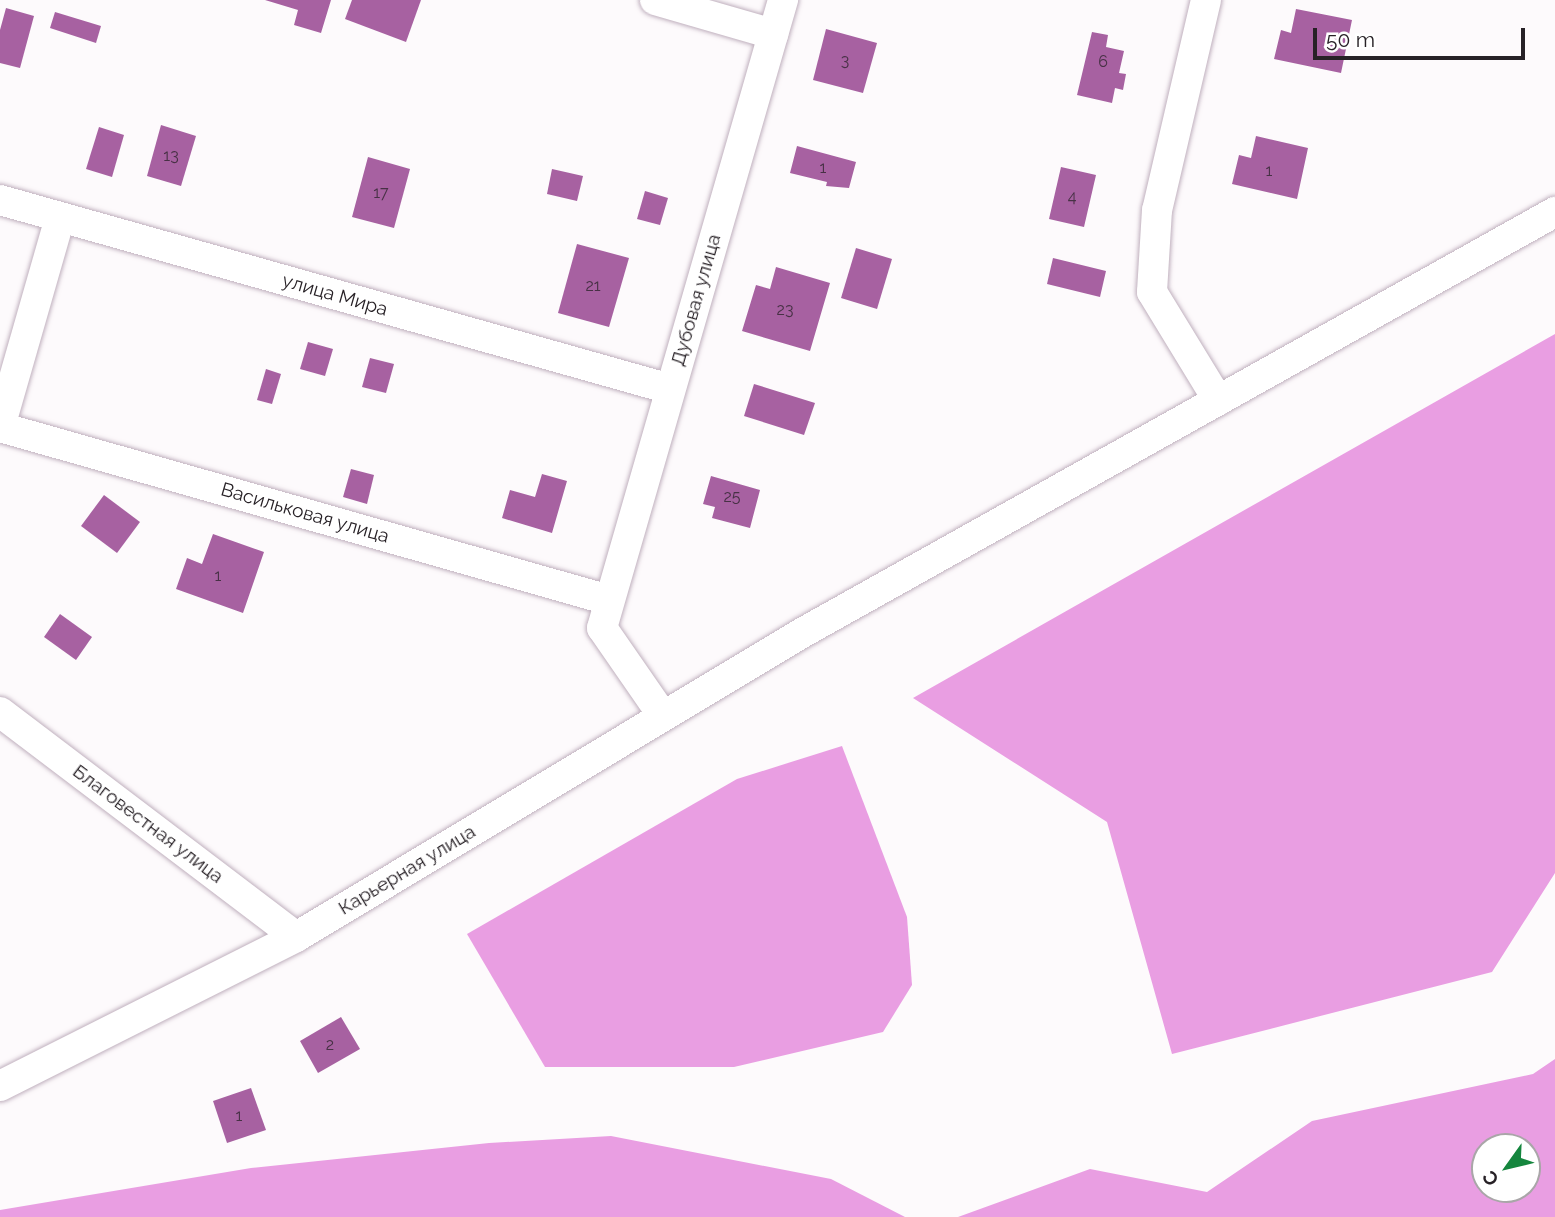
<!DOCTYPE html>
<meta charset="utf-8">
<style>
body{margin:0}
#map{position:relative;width:1555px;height:1217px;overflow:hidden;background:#fdfafc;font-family:Raleway,sans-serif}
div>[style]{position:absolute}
.forest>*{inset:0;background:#e99ee2}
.building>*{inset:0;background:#a761a1}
.roads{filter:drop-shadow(0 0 2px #c0b0be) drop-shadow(0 0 2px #c0b0be)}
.minor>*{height:30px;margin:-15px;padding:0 15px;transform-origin:15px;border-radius:15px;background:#fff}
span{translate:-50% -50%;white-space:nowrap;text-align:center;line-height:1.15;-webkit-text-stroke:5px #fff;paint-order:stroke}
.number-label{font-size:16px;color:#473145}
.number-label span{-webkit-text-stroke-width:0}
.street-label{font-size:19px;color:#272126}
.north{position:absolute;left:1471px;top:1133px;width:70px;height:70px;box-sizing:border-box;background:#fff;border:2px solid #a9a6a8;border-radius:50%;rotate:236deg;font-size:19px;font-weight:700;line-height:28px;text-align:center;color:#272126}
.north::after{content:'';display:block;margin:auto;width:24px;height:32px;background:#15863e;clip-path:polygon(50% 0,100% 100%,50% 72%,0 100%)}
.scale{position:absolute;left:1313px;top:28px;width:212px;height:32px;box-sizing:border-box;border:4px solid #272126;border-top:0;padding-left:9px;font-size:21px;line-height:24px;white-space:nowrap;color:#272126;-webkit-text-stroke:5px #fff;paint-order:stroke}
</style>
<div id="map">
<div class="forest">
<div style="clip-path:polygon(1555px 334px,1555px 873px,1492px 972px,1172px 1054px,1107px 822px,913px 698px)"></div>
<div style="clip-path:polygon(842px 746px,907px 917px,912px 985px,883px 1032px,734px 1067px,545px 1067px,467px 934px,737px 779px)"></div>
<div style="clip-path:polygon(evenodd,1555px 1059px,1555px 1217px,958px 1217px,1090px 1169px,1207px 1192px,1312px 1121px,1533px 1074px,1555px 1059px,1485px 1147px,1527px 1147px,1527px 1189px,1485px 1189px,1485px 1147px)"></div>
<div style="clip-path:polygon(611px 1136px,831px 1179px,905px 1217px,0 1217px,0 1210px,251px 1168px,489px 1143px)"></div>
</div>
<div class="building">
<div style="clip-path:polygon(265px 0,331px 0,321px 33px,294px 25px,298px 10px)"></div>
<div style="clip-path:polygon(352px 0,421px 0,406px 42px,345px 19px)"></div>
<div style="clip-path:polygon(6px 8px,34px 16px,20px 68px,0 63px,0 30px)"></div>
<div style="clip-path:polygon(1296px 9px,1352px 20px,1341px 73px,1274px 59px,1281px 30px,1291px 33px)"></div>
<div style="clip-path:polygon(55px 12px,101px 26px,96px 43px,50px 28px)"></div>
<div style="clip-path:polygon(826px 29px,877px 43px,863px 93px,813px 80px)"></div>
<div style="clip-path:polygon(1092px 32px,1108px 35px,1106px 47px,1124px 51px,1119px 73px,1126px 74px,1123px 90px,1115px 88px,1112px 103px,1077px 95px)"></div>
<div style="clip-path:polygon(161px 125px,196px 136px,181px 186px,147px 176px)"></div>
<div style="clip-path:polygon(99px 127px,124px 135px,112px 177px,86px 169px)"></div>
<div style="clip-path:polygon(1256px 136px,1308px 148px,1297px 199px,1232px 184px,1239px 155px,1251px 158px)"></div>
<div style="clip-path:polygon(797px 146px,856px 162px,849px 188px,826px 186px,827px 182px,790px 173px)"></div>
<div style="clip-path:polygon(368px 157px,410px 169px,394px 228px,352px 217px)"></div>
<div style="clip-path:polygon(1061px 167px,1096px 175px,1084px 227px,1049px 219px)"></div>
<div style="clip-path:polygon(552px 169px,583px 176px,577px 201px,547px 194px)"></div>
<div style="clip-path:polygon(645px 191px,668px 198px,660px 225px,637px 219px)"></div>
<div style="clip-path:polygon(577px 244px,629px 258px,609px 327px,558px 313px)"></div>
<div style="clip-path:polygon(856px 248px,892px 259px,877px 309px,841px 298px)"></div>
<div style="clip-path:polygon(1053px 258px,1106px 271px,1100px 297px,1047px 284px)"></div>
<div style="clip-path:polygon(776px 267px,830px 283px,810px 351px,742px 331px,756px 285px,770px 289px)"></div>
<div style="clip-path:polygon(308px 342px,333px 349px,325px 376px,300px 369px)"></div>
<div style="clip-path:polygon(370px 358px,394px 364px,386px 393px,362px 387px)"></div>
<div style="clip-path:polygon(266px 369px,281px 374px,272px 404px,257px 400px)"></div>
<div style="clip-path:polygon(754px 384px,815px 403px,804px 435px,744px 416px)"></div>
<div style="clip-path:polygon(351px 469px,374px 475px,367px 504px,343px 497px)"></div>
<div style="clip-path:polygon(542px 474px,567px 481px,552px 533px,502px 518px,510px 490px,535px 497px)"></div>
<div style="clip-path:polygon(711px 476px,760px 490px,750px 528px,712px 518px,715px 507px,703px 504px)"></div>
<div style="clip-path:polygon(104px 495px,140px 522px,117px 553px,81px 526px)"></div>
<div style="clip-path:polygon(213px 534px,264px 552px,243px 613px,176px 589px,187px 558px,202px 564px)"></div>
<div style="clip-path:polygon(60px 614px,92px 637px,76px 660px,44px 637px)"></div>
<div style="clip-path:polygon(341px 1017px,360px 1049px,318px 1073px,300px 1041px)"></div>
<div style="clip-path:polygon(251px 1088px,266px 1130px,227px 1143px,213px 1101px)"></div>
</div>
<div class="roads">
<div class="minor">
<div style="left:655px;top:0;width:123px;rotate:16.1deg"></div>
<div style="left:1206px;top:0;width:216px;rotate:103.1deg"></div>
<div style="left:1157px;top:210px;width:82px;rotate:93.5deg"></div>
<div style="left:1152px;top:292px;width:127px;rotate:58.6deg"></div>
<div style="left:0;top:200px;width:696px;rotate:15.75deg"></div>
<div style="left:0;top:427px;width:633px;rotate:15.86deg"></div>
<div style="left:0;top:427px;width:217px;rotate:-74deg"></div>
<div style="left:0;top:712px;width:372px;rotate:37.2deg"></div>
<div style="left:663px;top:716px;width:107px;rotate:-124.7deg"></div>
<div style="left:602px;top:628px;width:654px;rotate:-73.92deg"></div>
<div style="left:0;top:1086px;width:331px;rotate:-26.7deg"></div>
<div style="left:296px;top:937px;width:590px;rotate:-31deg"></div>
<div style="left:802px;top:633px;width:863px;rotate:-29.21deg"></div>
</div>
</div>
<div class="number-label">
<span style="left:845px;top:61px">3</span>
<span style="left:1103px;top:62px">6</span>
<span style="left:171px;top:156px">13</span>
<span style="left:823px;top:168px">1</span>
<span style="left:1269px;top:171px">1</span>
<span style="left:381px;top:193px">17</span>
<span style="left:1072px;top:197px">4</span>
<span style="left:593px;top:286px">21</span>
<span style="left:785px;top:310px">23</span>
<span style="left:732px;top:497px">25</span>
<span style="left:218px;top:576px">1</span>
<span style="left:330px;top:1045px">2</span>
<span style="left:239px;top:1116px">1</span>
</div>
<div class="street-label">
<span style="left:335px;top:295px;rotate:16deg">улица Мира</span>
<span style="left:696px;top:300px;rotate:-74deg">Дубовая улица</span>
<span style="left:305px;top:513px;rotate:16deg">Васильковая улица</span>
<span style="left:148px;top:824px;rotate:37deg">Благовестная улица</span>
<span style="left:407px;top:870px;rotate:-31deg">Карьерная улица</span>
</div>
<div class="north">С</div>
<div class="scale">50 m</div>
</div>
